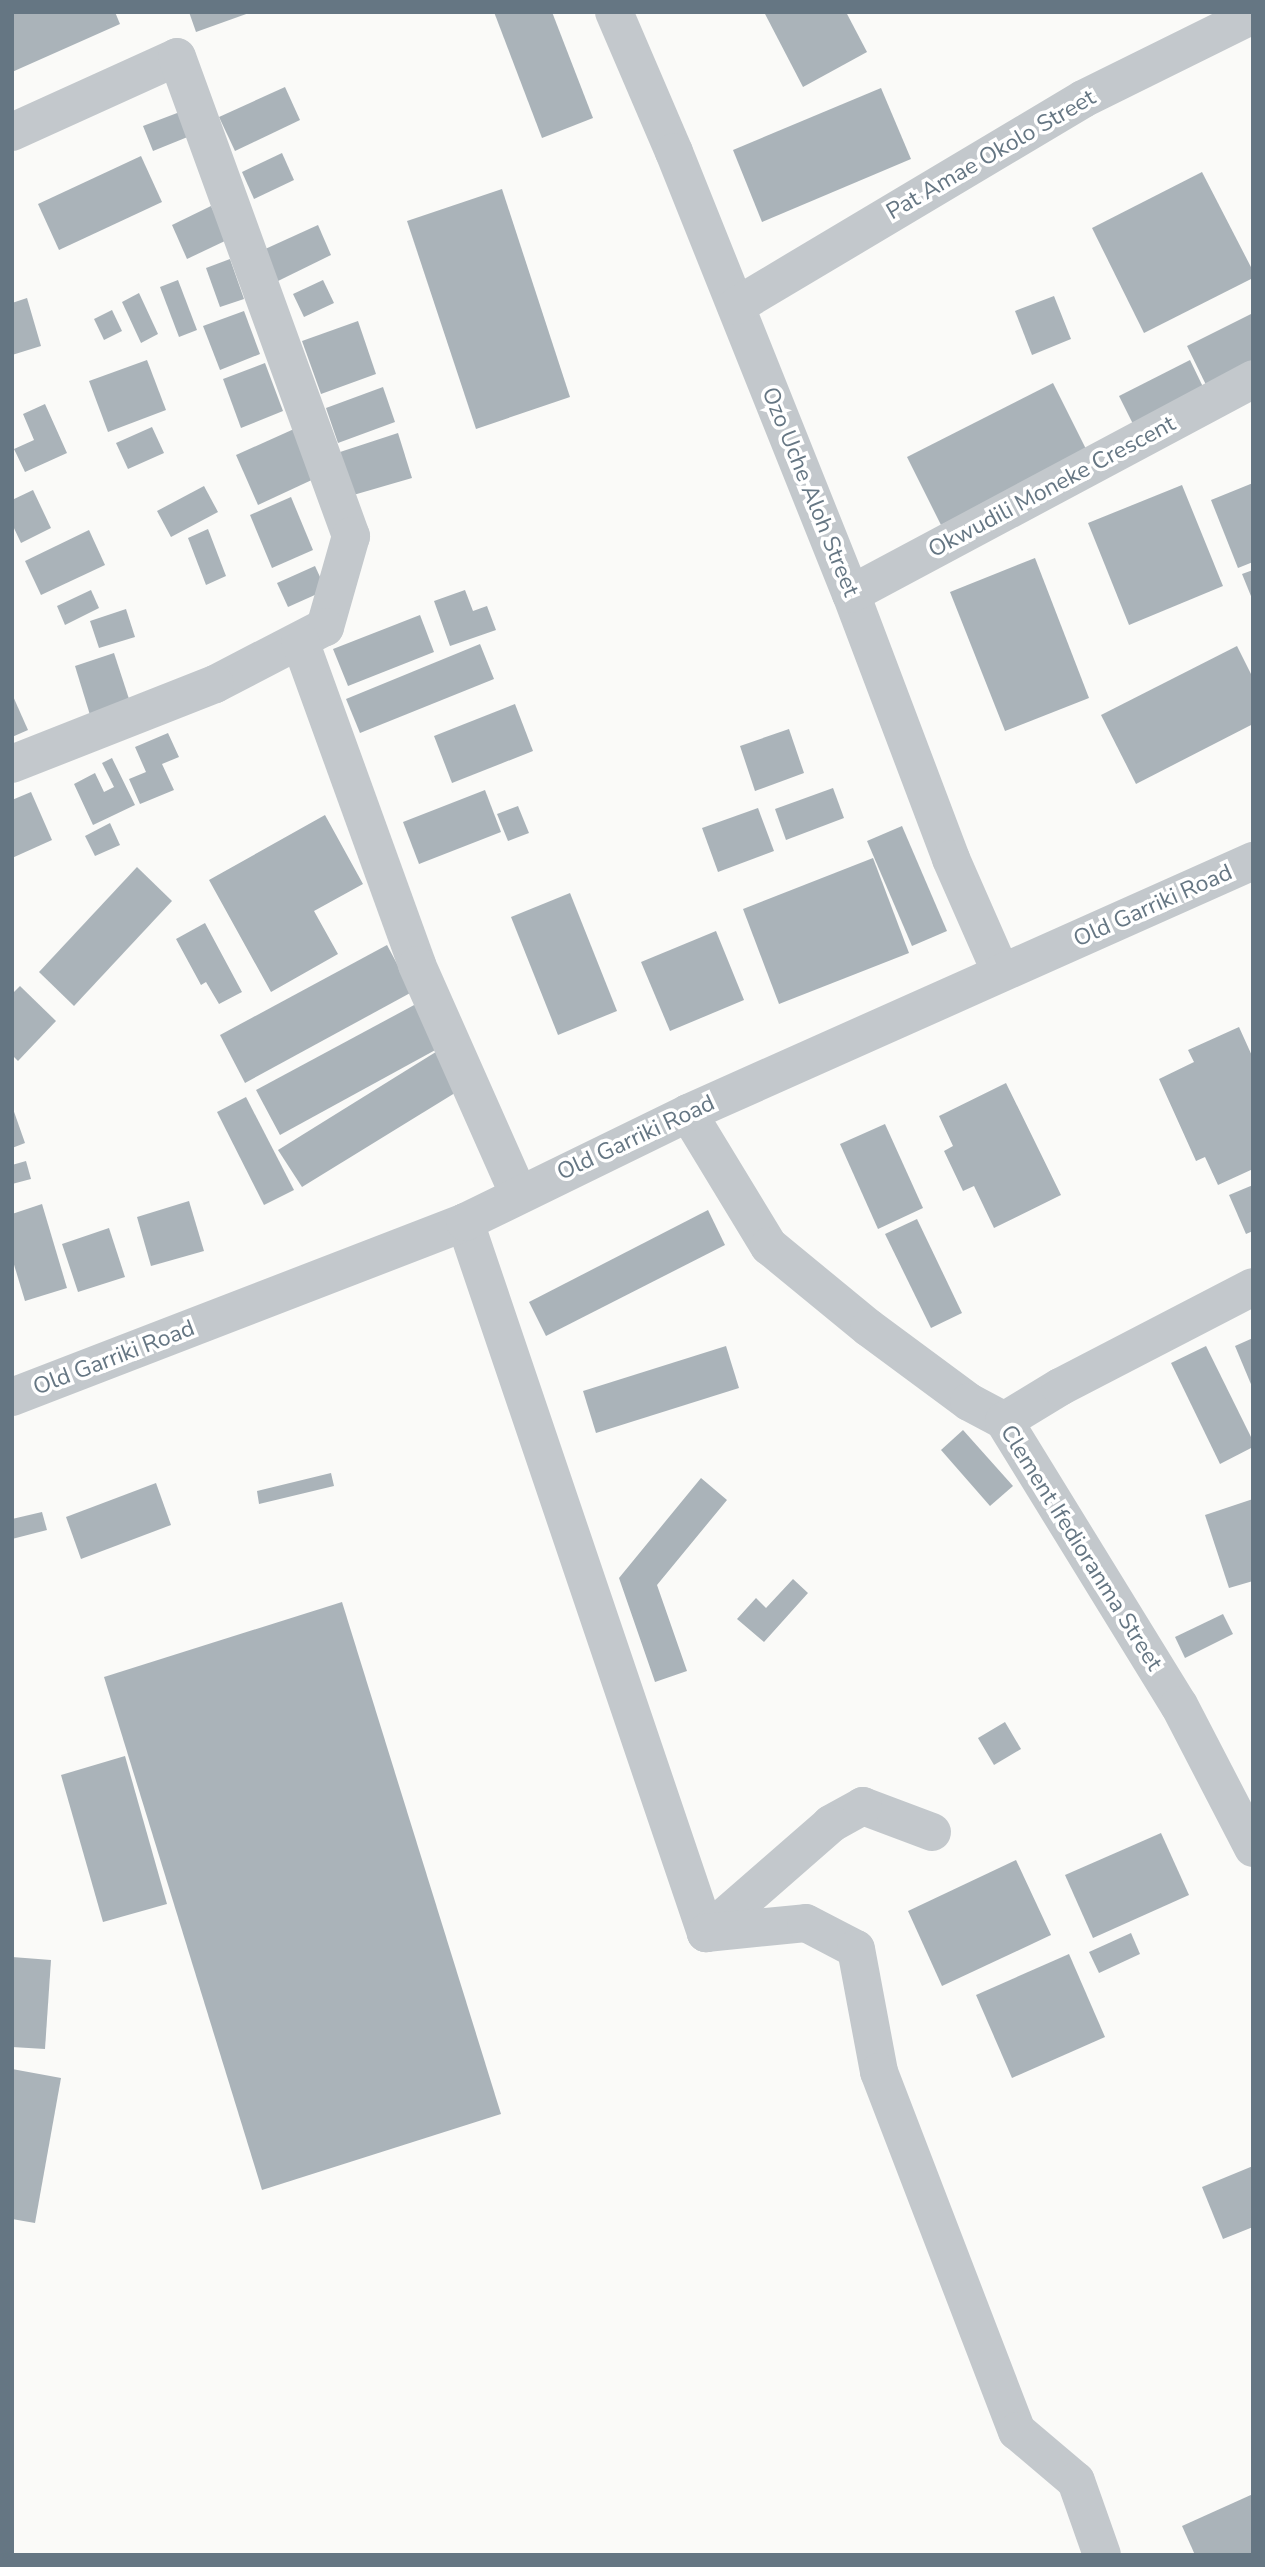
<!DOCTYPE html>
<style>
body{margin:0}
#map{position:relative;width:1265px;height:2567px;overflow:hidden;background:#fafaf8;font-family:"Nunito Sans",sans-serif}
div>[style]{position:absolute}
.building>*{inset:0;background:#aab3b9}
.minor>*{height:38px;margin:-19px;padding:0 19px;transform-origin:19px;border-radius:19px;background:#c3c8cc}
span{translate:-50% -50%;white-space:nowrap;text-align:center;line-height:1.15;-webkit-text-stroke:7px #fff;paint-order:stroke}
.street-label{font-size:23px;color:#657683}
.frame{position:absolute;inset:0;border:14px solid #657683;pointer-events:none}
</style>
<div id="map">
<div class="building">
<div style="clip-path:polygon(12px 12px,115px 12px,120px 24px,12px 72px)"></div>
<div style="clip-path:polygon(189px 12px,249px 12px,249px 13px,196px 32px)"></div>
<div style="clip-path:polygon(494px 12px,552px 12px,593px 118px,542px 138px)"></div>
<div style="clip-path:polygon(764px 12px,846px 12px,867px 52px,803px 87px)"></div>
<div style="clip-path:polygon(285px 87px,300px 120px,235px 151px,219px 117px)"></div>
<div style="clip-path:polygon(881px 88px,911px 159px,762px 222px,733px 150px)"></div>
<div style="clip-path:polygon(185px 110px,195px 134px,153px 151px,143px 126px)"></div>
<div style="clip-path:polygon(282px 153px,294px 180px,254px 199px,242px 172px)"></div>
<div style="clip-path:polygon(141px 156px,162px 202px,59px 250px,38px 204px)"></div>
<div style="clip-path:polygon(1202px 172px,1253px 271px,1253px 278px,1144px 333px,1092px 228px)"></div>
<div style="clip-path:polygon(502px 189px,570px 397px,476px 429px,407px 221px)"></div>
<div style="clip-path:polygon(211px 206px,227px 240px,187px 259px,172px 225px)"></div>
<div style="clip-path:polygon(318px 225px,331px 255px,278px 281px,263px 250px)"></div>
<div style="clip-path:polygon(230px 259px,244px 299px,220px 307px,206px 268px)"></div>
<div style="clip-path:polygon(178px 280px,197px 330px,179px 337px,160px 287px)"></div>
<div style="clip-path:polygon(323px 280px,334px 303px,304px 317px,293px 294px)"></div>
<div style="clip-path:polygon(139px 293px,158px 334px,141px 343px,122px 302px)"></div>
<div style="clip-path:polygon(1054px 296px,1071px 339px,1032px 355px,1015px 311px)"></div>
<div style="clip-path:polygon(27px 298px,41px 346px,12px 355px,12px 303px)"></div>
<div style="clip-path:polygon(112px 310px,122px 331px,104px 340px,94px 319px)"></div>
<div style="clip-path:polygon(244px 311px,260px 354px,220px 370px,203px 326px)"></div>
<div style="clip-path:polygon(1253px 313px,1253px 369px,1209px 391px,1187px 346px)"></div>
<div style="clip-path:polygon(358px 321px,376px 374px,321px 394px,302px 341px)"></div>
<div style="clip-path:polygon(147px 360px,166px 410px,108px 432px,89px 381px)"></div>
<div style="clip-path:polygon(1190px 360px,1205px 391px,1134px 426px,1119px 396px)"></div>
<div style="clip-path:polygon(265px 363px,283px 411px,241px 428px,223px 379px)"></div>
<div style="clip-path:polygon(1053px 383px,1087px 451px,941px 525px,907px 457px)"></div>
<div style="clip-path:polygon(383px 387px,395px 422px,338px 443px,326px 408px)"></div>
<div style="clip-path:polygon(45px 404px,67px 453px,25px 472px,14px 449px,34px 440px,23px 414px)"></div>
<div style="clip-path:polygon(152px 427px,164px 453px,128px 469px,116px 443px)"></div>
<div style="clip-path:polygon(294px 429px,316px 478px,258px 505px,236px 455px)"></div>
<div style="clip-path:polygon(398px 433px,412px 478px,350px 496px,337px 453px)"></div>
<div style="clip-path:polygon(1253px 483px,1253px 562px,1238px 568px,1211px 500px)"></div>
<div style="clip-path:polygon(1182px 485px,1223px 586px,1129px 625px,1088px 523px)"></div>
<div style="clip-path:polygon(204px 486px,218px 512px,171px 537px,157px 511px)"></div>
<div style="clip-path:polygon(33px 490px,51px 528px,21px 543px,12px 524px,12px 500px)"></div>
<div style="clip-path:polygon(291px 497px,313px 550px,272px 568px,250px 515px)"></div>
<div style="clip-path:polygon(208px 529px,226px 576px,206px 585px,188px 538px)"></div>
<div style="clip-path:polygon(89px 530px,105px 565px,41px 595px,25px 561px)"></div>
<div style="clip-path:polygon(1035px 558px,1089px 698px,1005px 731px,950px 592px)"></div>
<div style="clip-path:polygon(315px 566px,326px 590px,288px 607px,277px 583px)"></div>
<div style="clip-path:polygon(1253px 570px,1253px 601px,1242px 574px)"></div>
<div style="clip-path:polygon(91px 590px,99px 608px,65px 625px,57px 606px)"></div>
<div style="clip-path:polygon(465px 590px,473px 611px,487px 606px,496px 630px,450px 646px,434px 601px)"></div>
<div style="clip-path:polygon(126px 609px,135px 637px,99px 648px,90px 621px)"></div>
<div style="clip-path:polygon(420px 615px,434px 652px,348px 686px,333px 649px)"></div>
<div style="clip-path:polygon(480px 644px,494px 679px,360px 733px,346px 699px)"></div>
<div style="clip-path:polygon(1237px 646px,1253px 678px,1253px 724px,1136px 784px,1101px 715px)"></div>
<div style="clip-path:polygon(114px 653px,130px 702px,90px 715px,75px 666px)"></div>
<div style="clip-path:polygon(12px 694px,28px 730px,12px 737px)"></div>
<div style="clip-path:polygon(515px 704px,533px 751px,452px 783px,434px 736px)"></div>
<div style="clip-path:polygon(789px 729px,804px 773px,755px 791px,740px 746px)"></div>
<div style="clip-path:polygon(168px 733px,179px 757px,162px 764px,174px 790px,140px 804px,129px 779px,146px 772px,135px 747px)"></div>
<div style="clip-path:polygon(112px 758px,135px 805px,93px 825px,74px 784px,95px 773px,104px 792px,114px 787px,102px 763px)"></div>
<div style="clip-path:polygon(833px 788px,844px 818px,786px 840px,775px 809px)"></div>
<div style="clip-path:polygon(485px 790px,501px 832px,419px 864px,403px 822px)"></div>
<div style="clip-path:polygon(31px 792px,52px 840px,12px 858px,12px 800px)"></div>
<div style="clip-path:polygon(518px 806px,529px 833px,508px 841px,497px 814px)"></div>
<div style="clip-path:polygon(758px 808px,774px 851px,718px 872px,702px 828px)"></div>
<div style="clip-path:polygon(325px 815px,363px 884px,314px 911px,338px 954px,271px 992px,209px 880px)"></div>
<div style="clip-path:polygon(110px 823px,120px 845px,95px 856px,85px 836px)"></div>
<div style="clip-path:polygon(902px 826px,947px 931px,912px 946px,867px 841px)"></div>
<div style="clip-path:polygon(873px 858px,909px 953px,779px 1004px,743px 909px)"></div>
<div style="clip-path:polygon(137px 867px,172px 901px,74px 1006px,39px 972px)"></div>
<div style="clip-path:polygon(570px 893px,617px 1011px,558px 1035px,511px 917px)"></div>
<div style="clip-path:polygon(205px 923px,242px 992px,219px 1004px,206px 982px,201px 985px,176px 939px)"></div>
<div style="clip-path:polygon(716px 931px,744px 1000px,670px 1031px,641px 962px)"></div>
<div style="clip-path:polygon(387px 945px,412px 992px,245px 1083px,220px 1035px)"></div>
<div style="clip-path:polygon(20px 986px,56px 1021px,18px 1061px,12px 1055px,12px 994px)"></div>
<div style="clip-path:polygon(416px 1004px,439px 1048px,280px 1135px,256px 1090px)"></div>
<div style="clip-path:polygon(1239px 1027px,1253px 1058px,1253px 1169px,1218px 1185px,1205px 1157px,1196px 1161px,1159px 1079px,1194px 1062px,1188px 1050px)"></div>
<div style="clip-path:polygon(439px 1050px,463px 1088px,302px 1187px,278px 1150px)"></div>
<div style="clip-path:polygon(1006px 1083px,1061px 1195px,994px 1228px,974px 1186px,963px 1191px,944px 1151px,953px 1146px,939px 1116px)"></div>
<div style="clip-path:polygon(246px 1097px,294px 1190px,264px 1205px,217px 1112px)"></div>
<div style="clip-path:polygon(12px 1106px,25px 1143px,12px 1148px)"></div>
<div style="clip-path:polygon(885px 1124px,923px 1208px,878px 1229px,840px 1144px)"></div>
<div style="clip-path:polygon(26px 1161px,31px 1179px,12px 1184px,12px 1165px)"></div>
<div style="clip-path:polygon(1253px 1185px,1253px 1231px,1246px 1234px,1229px 1195px)"></div>
<div style="clip-path:polygon(189px 1201px,204px 1251px,151px 1266px,137px 1217px)"></div>
<div style="clip-path:polygon(42px 1204px,67px 1288px,25px 1301px,12px 1258px,12px 1214px)"></div>
<div style="clip-path:polygon(708px 1210px,725px 1245px,546px 1336px,529px 1302px)"></div>
<div style="clip-path:polygon(917px 1219px,962px 1313px,931px 1328px,885px 1234px)"></div>
<div style="clip-path:polygon(109px 1228px,125px 1277px,78px 1292px,62px 1244px)"></div>
<div style="clip-path:polygon(1253px 1338px,1253px 1389px,1235px 1346px)"></div>
<div style="clip-path:polygon(726px 1346px,739px 1388px,596px 1433px,583px 1391px)"></div>
<div style="clip-path:polygon(1206px 1346px,1253px 1441px,1253px 1447px,1220px 1464px,1171px 1363px)"></div>
<div style="clip-path:polygon(963px 1430px,1013px 1486px,990px 1506px,941px 1450px)"></div>
<div style="clip-path:polygon(331px 1473px,334px 1486px,259px 1504px,257px 1491px)"></div>
<div style="clip-path:polygon(701px 1478px,727px 1500px,657px 1585px,687px 1671px,655px 1682px,619px 1578px)"></div>
<div style="clip-path:polygon(156px 1483px,171px 1525px,81px 1559px,66px 1517px)"></div>
<div style="clip-path:polygon(1253px 1499px,1253px 1581px,1229px 1588px,1205px 1515px)"></div>
<div style="clip-path:polygon(42px 1512px,47px 1530px,12px 1539px,12px 1519px)"></div>
<div style="clip-path:polygon(793px 1579px,808px 1593px,764px 1642px,737px 1619px,756px 1598px,766px 1608px)"></div>
<div style="clip-path:polygon(342px 1602px,501px 2114px,262px 2190px,104px 1677px)"></div>
<div style="clip-path:polygon(1223px 1614px,1233px 1634px,1185px 1658px,1175px 1637px)"></div>
<div style="clip-path:polygon(1005px 1722px,1021px 1749px,994px 1765px,978px 1738px)"></div>
<div style="clip-path:polygon(125px 1756px,167px 1904px,103px 1922px,61px 1775px)"></div>
<div style="clip-path:polygon(1161px 1833px,1189px 1895px,1093px 1938px,1065px 1875px)"></div>
<div style="clip-path:polygon(1016px 1860px,1051px 1935px,942px 1986px,908px 1911px)"></div>
<div style="clip-path:polygon(1131px 1933px,1140px 1954px,1099px 1973px,1089px 1952px)"></div>
<div style="clip-path:polygon(1069px 1954px,1105px 2037px,1012px 2078px,976px 1995px)"></div>
<div style="clip-path:polygon(12px 1957px,51px 1960px,45px 2049px,12px 2047px)"></div>
<div style="clip-path:polygon(12px 2069px,61px 2078px,35px 2223px,12px 2219px)"></div>
<div style="clip-path:polygon(1253px 2166px,1253px 2227px,1223px 2239px,1202px 2187px)"></div>
<div style="clip-path:polygon(1253px 2494px,1253px 2555px,1195px 2555px,1182px 2526px)"></div>
</div>
<div class="minor">
<div style="left:614px;top:12px;width:152px;rotate:66.8deg"></div>
<div style="left:674px;top:152px;width:476px;rotate:68.2deg"></div>
<div style="left:851px;top:594px;width:283px;rotate:69.3deg"></div>
<div style="left:951px;top:859px;width:124px;rotate:66.3deg"></div>
<div style="left:12px;top:132px;width:181px;rotate:-24.4deg"></div>
<div style="left:177px;top:57px;width:510px;rotate:70.04deg"></div>
<div style="left:351px;top:536px;width:95px;rotate:105.9deg"></div>
<div style="left:325px;top:627px;width:124px;rotate:152.6deg"></div>
<div style="left:215px;top:684px;width:218px;rotate:158.5deg"></div>
<div style="left:736px;top:306px;width:404px;rotate:-30.8deg"></div>
<div style="left:1083px;top:99px;width:190px;rotate:-26.3deg"></div>
<div style="left:851px;top:594px;width:456px;rotate:-28.1deg"></div>
<div style="left:300px;top:641px;width:344px;rotate:70.1deg"></div>
<div style="left:417px;top:965px;width:249px;rotate:66.1deg"></div>
<div style="left:688px;top:1113px;width:156px;rotate:58.7deg"></div>
<div style="left:769px;top:1246px;width:129px;rotate:39.4deg"></div>
<div style="left:869px;top:1328px;width:124px;rotate:36.5deg"></div>
<div style="left:969px;top:1402px;width:40px;rotate:28deg"></div>
<div style="left:1004px;top:1421px;width:334px;rotate:58.4deg"></div>
<div style="left:1179px;top:1705px;width:161px;rotate:62.6deg"></div>
<div style="left:465px;top:1222px;width:751px;rotate:71.28deg"></div>
<div style="left:12px;top:1397px;width:486px;rotate:-21.1deg"></div>
<div style="left:465px;top:1222px;width:248px;rotate:-26deg"></div>
<div style="left:688px;top:1113px;width:619px;rotate:-24.04deg"></div>
<div style="left:1004px;top:1421px;width:66px;rotate:-31.3deg"></div>
<div style="left:1060px;top:1387px;width:217px;rotate:-27.4deg"></div>
<div style="left:932px;top:1832px;width:74px;rotate:-159.4deg"></div>
<div style="left:863px;top:1806px;width:37px;rotate:151deg"></div>
<div style="left:831px;top:1824px;width:166px;rotate:138.9deg"></div>
<div style="left:706px;top:1933px;width:100px;rotate:-5.7deg"></div>
<div style="left:806px;top:1923px;width:56px;rotate:27.5deg"></div>
<div style="left:856px;top:1949px;width:125px;rotate:79.4deg"></div>
<div style="left:879px;top:2072px;width:385px;rotate:69deg"></div>
<div style="left:1017px;top:2431px;width:77px;rotate:40.3deg"></div>
<div style="left:1076px;top:2481px;width:78px;rotate:70.6deg"></div>
</div>
<div class="street-label">
<span style="left:991px;top:155px;rotate:-30deg">Pat Amae Okolo Street</span>
<span style="left:1052px;top:487px;rotate:-28deg">Okwudili Moneke Crescent</span>
<span style="left:810px;top:492px;rotate:68deg">Ozo Uche Aloh Street</span>
<span style="left:1153px;top:906px;rotate:-24deg">Old Garriki Road</span>
<span style="left:636px;top:1138px;rotate:-25deg">Old Garriki Road</span>
<span style="left:114px;top:1358px;rotate:-21deg">Old Garriki Road</span>
<span style="left:1081px;top:1548px;rotate:58deg">Clement Ifedioranma Street</span>
</div>
<div class="frame"></div>
</div>
